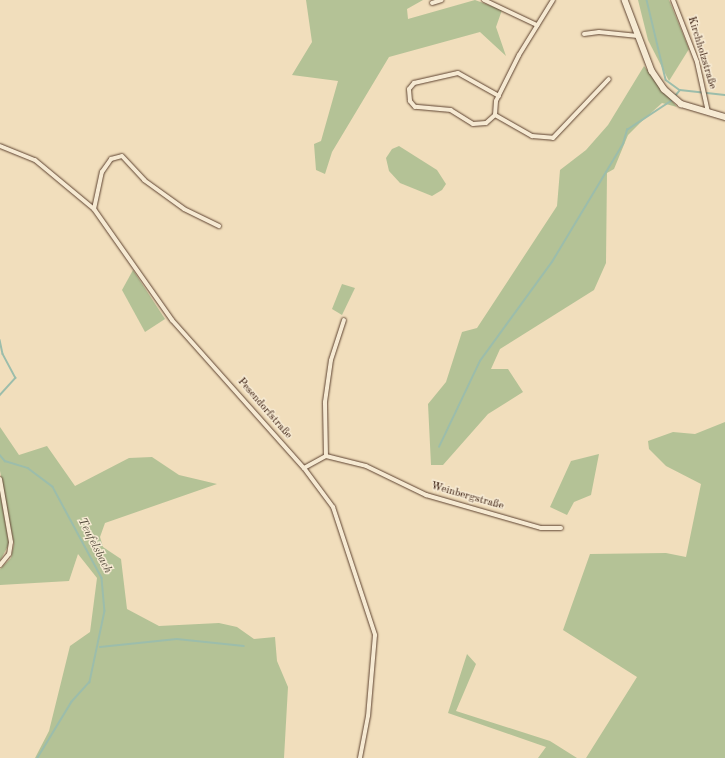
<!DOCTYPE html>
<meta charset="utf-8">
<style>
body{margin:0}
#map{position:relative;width:725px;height:758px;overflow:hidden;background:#f1debc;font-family:"Old Standard TT",serif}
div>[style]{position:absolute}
.green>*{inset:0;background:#b4c296}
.stream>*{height:1.5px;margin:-0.75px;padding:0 0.75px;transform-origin:0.75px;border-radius:0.75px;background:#9cbdab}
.roads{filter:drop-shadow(0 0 1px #5d4230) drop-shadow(0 0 1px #5d4230)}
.street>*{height:4px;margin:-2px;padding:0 2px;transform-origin:2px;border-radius:2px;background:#f6ead3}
.secondary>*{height:5.5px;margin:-2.75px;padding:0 2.75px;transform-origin:2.75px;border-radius:2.75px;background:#f6ead3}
span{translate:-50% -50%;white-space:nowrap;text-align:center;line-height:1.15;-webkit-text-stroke:3px #f6ead3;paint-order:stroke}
.street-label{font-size:11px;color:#2c0e01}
.water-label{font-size:12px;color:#534b3c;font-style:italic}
</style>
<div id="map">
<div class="green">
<div style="clip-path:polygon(306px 0,423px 0,407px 9px,408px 19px,475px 0,502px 10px,496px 27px,506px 56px,480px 32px,389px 57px,332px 152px,325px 174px,316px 170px,314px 144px,321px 141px,338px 81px,292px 75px,312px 42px)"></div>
<div style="clip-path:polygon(638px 0,669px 0,689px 49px,669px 81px,648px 40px)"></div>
<div style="clip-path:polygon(644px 66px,677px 107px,662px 103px,640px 123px,628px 135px,614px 169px,607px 173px,606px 263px,594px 290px,500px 349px,491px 369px,508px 369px,523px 392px,488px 414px,443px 465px,431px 465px,428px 404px,446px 382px,462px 332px,477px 328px,557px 206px,560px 170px,586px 150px,608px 125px)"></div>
<div style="clip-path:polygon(399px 146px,437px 170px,446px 184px,442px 190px,432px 196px,400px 183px,389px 171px,386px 158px,392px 149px)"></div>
<div style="clip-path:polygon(133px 270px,165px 319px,145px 332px,122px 290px)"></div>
<div style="clip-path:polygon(342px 284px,355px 288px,342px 315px,332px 309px)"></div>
<div style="clip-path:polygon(725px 422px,725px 758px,586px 758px,637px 677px,563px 630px,590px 554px,666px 553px,686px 557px,701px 484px,666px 466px,649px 449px,648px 441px,673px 432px,695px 434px)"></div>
<div style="clip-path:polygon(0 427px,19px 455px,47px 446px,75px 486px,129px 458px,152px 457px,179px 475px,217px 484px,105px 523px,100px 537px,103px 547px,121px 559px,127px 609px,159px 626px,219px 623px,237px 627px,254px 639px,275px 637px,277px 661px,288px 687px,284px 758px,35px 758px,49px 731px,70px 646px,90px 632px,97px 578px,78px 554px,69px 581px,0 585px,0 569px,11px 558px,14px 544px,0 471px)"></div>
<div style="clip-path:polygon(599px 454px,591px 495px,574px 502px,567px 515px,550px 507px,571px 461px)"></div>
<div style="clip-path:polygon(0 493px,9px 544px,0 561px)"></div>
<div style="clip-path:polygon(467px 654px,476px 664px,456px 711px,550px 741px,577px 758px,538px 758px,546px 747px,448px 713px)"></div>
</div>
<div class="stream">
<div style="left:647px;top:0;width:82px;rotate:76.6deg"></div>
<div style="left:666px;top:80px;width:17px;rotate:36deg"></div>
<div style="left:680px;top:90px;width:45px;rotate:6.3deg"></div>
<div style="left:676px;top:95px;width:6px;rotate:-51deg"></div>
<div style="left:0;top:340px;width:14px;rotate:78deg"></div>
<div style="left:3px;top:354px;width:27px;rotate:62deg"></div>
<div style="left:16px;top:378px;width:24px;rotate:132deg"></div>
<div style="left:439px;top:447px;width:95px;rotate:-64.5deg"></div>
<div style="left:480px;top:361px;width:122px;rotate:-54deg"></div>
<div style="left:552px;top:262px;width:138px;rotate:-59deg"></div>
<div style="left:623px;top:144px;width:15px;rotate:-74deg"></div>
<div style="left:627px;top:130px;width:53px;rotate:-33.4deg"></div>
<div style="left:0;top:455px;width:8px;rotate:50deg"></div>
<div style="left:5px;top:461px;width:24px;rotate:17deg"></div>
<div style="left:28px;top:468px;width:31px;rotate:37deg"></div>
<div style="left:53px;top:487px;width:103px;rotate:61.7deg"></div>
<div style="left:102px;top:578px;width:33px;rotate:85deg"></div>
<div style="left:105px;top:611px;width:73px;rotate:101.9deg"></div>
<div style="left:90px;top:682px;width:27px;rotate:132deg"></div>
<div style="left:72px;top:702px;width:66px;rotate:121.3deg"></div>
<div style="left:100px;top:647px;width:77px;rotate:-5.9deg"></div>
<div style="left:177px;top:639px;width:67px;rotate:6deg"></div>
</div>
<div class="roads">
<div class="street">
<div style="left:484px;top:0;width:59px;rotate:25.3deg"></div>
<div style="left:553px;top:0;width:65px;rotate:121.7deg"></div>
<div style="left:519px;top:55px;width:51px;rotate:116.6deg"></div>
<div style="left:496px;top:101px;width:14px;rotate:94deg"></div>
<div style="left:495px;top:115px;width:43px;rotate:29.6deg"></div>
<div style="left:532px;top:136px;width:21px;rotate:5deg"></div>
<div style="left:553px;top:138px;width:81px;rotate:-46.5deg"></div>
<div style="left:673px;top:0;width:66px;rotate:68.8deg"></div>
<div style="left:697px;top:62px;width:51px;rotate:77.6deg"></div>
<div style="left:432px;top:3px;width:10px;rotate:-17deg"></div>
<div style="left:584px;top:34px;width:15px;rotate:-8deg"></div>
<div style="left:599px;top:32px;width:39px;rotate:6deg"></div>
<div style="left:495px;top:115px;width:12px;rotate:138deg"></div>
<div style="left:486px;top:123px;width:13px;rotate:176deg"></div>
<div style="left:473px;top:124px;width:26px;rotate:-148deg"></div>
<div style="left:451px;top:110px;width:36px;rotate:-175deg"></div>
<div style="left:415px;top:107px;width:8px;rotate:-130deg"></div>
<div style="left:410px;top:101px;width:12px;rotate:-95deg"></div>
<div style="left:409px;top:89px;width:8px;rotate:-50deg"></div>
<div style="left:414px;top:83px;width:45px;rotate:-12.8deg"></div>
<div style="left:458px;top:73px;width:47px;rotate:29.3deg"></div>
<div style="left:0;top:146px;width:38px;rotate:22deg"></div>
<div style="left:35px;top:160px;width:77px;rotate:39.7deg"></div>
<div style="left:94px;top:209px;width:136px;rotate:54.9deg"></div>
<div style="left:172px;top:320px;width:198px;rotate:48.3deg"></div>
<div style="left:304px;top:468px;width:49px;rotate:53.4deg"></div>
<div style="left:333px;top:507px;width:135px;rotate:71.8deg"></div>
<div style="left:375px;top:635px;width:81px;rotate:94.9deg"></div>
<div style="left:368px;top:716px;width:43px;rotate:100.8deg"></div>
<div style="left:94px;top:209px;width:38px;rotate:-78deg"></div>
<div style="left:102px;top:172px;width:16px;rotate:-55deg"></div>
<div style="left:111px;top:159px;width:11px;rotate:-15deg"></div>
<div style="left:122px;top:156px;width:33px;rotate:47deg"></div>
<div style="left:144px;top:180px;width:49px;rotate:35.9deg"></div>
<div style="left:184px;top:209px;width:39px;rotate:26deg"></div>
<div style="left:326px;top:456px;width:54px;rotate:-91.1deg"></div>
<div style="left:325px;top:402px;width:42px;rotate:-81.9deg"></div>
<div style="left:331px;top:360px;width:42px;rotate:-72deg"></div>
<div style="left:304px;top:468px;width:25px;rotate:-29deg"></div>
<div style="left:326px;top:456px;width:41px;rotate:14deg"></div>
<div style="left:366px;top:466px;width:67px;rotate:25.8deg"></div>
<div style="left:426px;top:495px;width:120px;rotate:16deg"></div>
<div style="left:541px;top:528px;width:20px"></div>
<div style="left:0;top:479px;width:64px;rotate:80.1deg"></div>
<div style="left:11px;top:542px;width:12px;rotate:99deg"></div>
<div style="left:9px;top:554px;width:14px;rotate:129deg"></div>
</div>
<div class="secondary">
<div style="left:625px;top:0;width:76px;rotate:69.2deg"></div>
<div style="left:652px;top:71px;width:22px;rotate:56deg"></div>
<div style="left:664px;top:89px;width:23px;rotate:41deg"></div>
<div style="left:681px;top:104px;width:46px;rotate:16.5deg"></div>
</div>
</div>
<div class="street-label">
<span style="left:701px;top:53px;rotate:73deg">Kirchholzstraße</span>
<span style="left:264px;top:409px;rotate:49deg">Pesendorfstraße</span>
<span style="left:467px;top:497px;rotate:16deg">Weinbergstraße</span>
</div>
<div class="water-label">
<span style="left:94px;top:546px;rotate:63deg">Teufelsbach</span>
</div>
</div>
